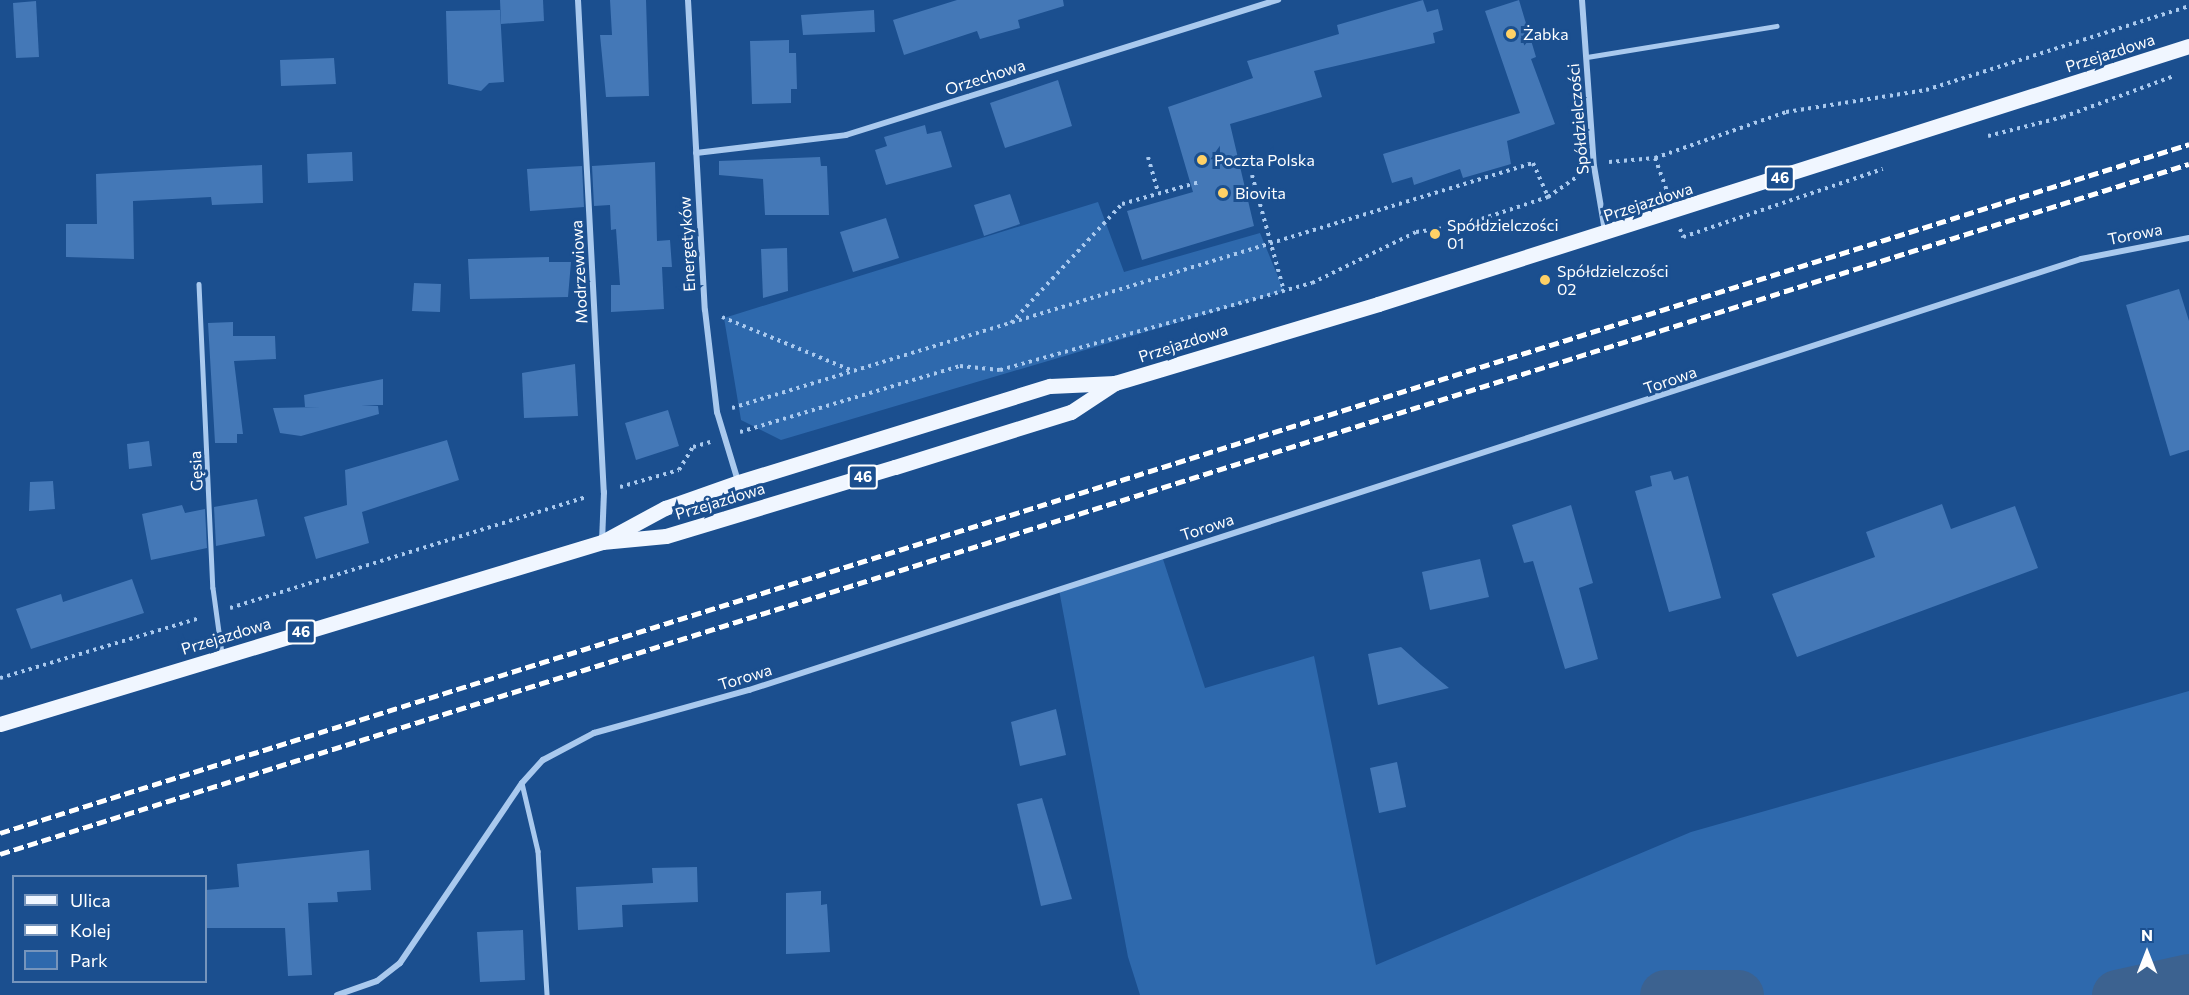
<!DOCTYPE html>
<meta charset="utf-8">
<style>
body{margin:0}
#map{position:relative;width:2189px;height:995px;overflow:hidden;background:#1b4f8f;font-family:Commissioner,sans-serif}
div>[style]{position:absolute}
.green>*{inset:0;background:#2e69ad}
.river>*{height:51px;margin:-25.5px;padding:0 25.5px;transform-origin:25.5px;border-radius:25.5px;background:#3c6290}
.building>*{inset:0;background:#4478b7}
.path>*{height:4px;margin-top:-2px;transform-origin:0;background:repeating-linear-gradient(90deg,#a9c9ee 0 3px,transparent 0 7.5px)}
.service>*{height:4.5px;margin:-2.25px;padding:0 2.25px;transform-origin:2.25px;border-radius:2.25px;background:#a9c9ee}
.minor>*{height:6px;margin:-3px;padding:0 3px;transform-origin:3px;border-radius:3px;background:#a9c9ee}
.primary>*{height:15px;margin:-7.5px;padding:0 7.5px;transform-origin:7.5px;border-radius:7.5px;background:#f0f6ff}
.rail>*{height:4.5px;margin-top:-2.25px;transform-origin:0;background:repeating-linear-gradient(90deg,#fff 0 10px,transparent 0 14.5px)}
.dots>*{width:16px;height:16px;translate:-50% -50%;box-sizing:border-box;border:3px solid #1b4f8f;border-radius:50%}
span{translate:-50% -50%;white-space:nowrap;text-align:center;line-height:1.15;-webkit-text-stroke:6px #1b4f8f;paint-order:stroke}
.shield-label span{padding:2px 4px;background:#1b4f8f;border:2px solid;border-radius:4px;-webkit-text-stroke-width:0}
.shield-label{font-size:15px;color:#fff;font-weight:700}
.poi-label{font-size:16px;color:#fff}
.left{translate:0 -50%;text-align:left}
.street-label{font-size:16px;color:#fff}
.legend{position:absolute;left:12px;top:875px;width:195px;height:108px;box-sizing:border-box;background:#1b4f8f;border:2px solid #7695bc;margin:0;padding:8px 10px;list-style:none;font-size:18px;color:#fff}
.legend li{display:flex;align-items:center;gap:12px;height:30px}
.legend b{width:30px;border:2px solid #7695bc}
.north{position:absolute;left:2117px;top:923px;width:60px;height:60px;-webkit-text-stroke:4px #1b4f8f;paint-order:stroke;rotate:0deg;font-size:16px;font-weight:700;line-height:24px;text-align:center;color:#fff}
.north::after{content:'';display:block;margin:auto;width:21px;height:27px;background:#fff;clip-path:polygon(50% 0,100% 100%,50% 72%,0 100%)}
</style>
<div id="map">
<div class="green">
<div style="clip-path:polygon(1098px 202px,1124px 272px,1260px 233px,1284px 291px,781px 440px,741px 420px,724px 318px)"></div>
<div style="clip-path:polygon(1162px 556px,1205px 688px,1314px 656px,1376px 965px,1691px 832px,2189px 691px,2189px 995px,1140px 995px,1128px 957px,1059px 590px)"></div>
</div>
<div class="river">
<div style="left:1665px;top:995px;width:73px"></div>
<div style="left:2117px;top:995px;width:74px;rotate:-12.5deg"></div>
</div>
<div class="building">
<div style="clip-path:polygon(500px 0,543px 0,544px 21px,501px 24px)"></div>
<div style="clip-path:polygon(610px 0,646px 0,649px 96px,606px 97px,600px 35px,612px 35px)"></div>
<div style="clip-path:polygon(957px 0,1063px 0,1064px 6px,1018px 20px,1020px 28px,980px 39px,977px 31px,904px 55px,893px 20px)"></div>
<div style="clip-path:polygon(1423px 0,1427px 12px,1438px 9px,1443px 30px,1433px 33px,1435px 43px,1314px 71px,1322px 97px,1230px 124px,1254px 226px,1142px 260px,1127px 211px,1193px 192px,1168px 107px,1253px 78px,1247px 61px,1339px 34px,1337px 25px)"></div>
<div style="clip-path:polygon(1519px 0,1536px 57px,1531px 59px,1555px 124px,1507px 141px,1511px 164px,1463px 178px,1460px 169px,1414px 185px,1412px 177px,1392px 183px,1383px 154px,1520px 113px,1485px 11px)"></div>
<div style="clip-path:polygon(36px 1px,39px 57px,16px 58px,13px 3px)"></div>
<div style="clip-path:polygon(500px 10px,504px 82px,489px 83px,481px 91px,448px 84px,446px 11px)"></div>
<div style="clip-path:polygon(874px 10px,875px 32px,803px 35px,801px 15px)"></div>
<div style="clip-path:polygon(789px 40px,789px 53px,796px 53px,797px 89px,791px 89px,791px 103px,752px 104px,750px 41px)"></div>
<div style="clip-path:polygon(334px 58px,336px 84px,281px 86px,280px 60px)"></div>
<div style="clip-path:polygon(1058px 80px,1072px 126px,1005px 148px,990px 103px)"></div>
<div style="clip-path:polygon(925px 125px,927px 134px,941px 131px,952px 167px,886px 185px,875px 150px,887px 146px,884px 137px)"></div>
<div style="clip-path:polygon(352px 152px,353px 181px,308px 183px,307px 154px)"></div>
<div style="clip-path:polygon(820px 157px,821px 166px,827px 166px,829px 215px,765px 215px,763px 179px,719px 175px,719px 161px)"></div>
<div style="clip-path:polygon(655px 162px,657px 241px,670px 240px,672px 267px,662px 267px,664px 309px,611px 312px,611px 285px,620px 285px,616px 229px,611px 230px,610px 205px,594px 206px,592px 166px)"></div>
<div style="clip-path:polygon(262px 165px,263px 203px,212px 205px,211px 197px,133px 201px,134px 259px,66px 257px,66px 224px,97px 224px,96px 174px)"></div>
<div style="clip-path:polygon(582px 166px,584px 207px,530px 211px,527px 169px)"></div>
<div style="clip-path:polygon(1010px 194px,1020px 224px,984px 236px,974px 205px)"></div>
<div style="clip-path:polygon(886px 218px,899px 258px,853px 272px,840px 232px)"></div>
<div style="clip-path:polygon(787px 248px,788px 291px,763px 298px,761px 249px)"></div>
<div style="clip-path:polygon(549px 257px,549px 262px,571px 262px,568px 297px,470px 299px,468px 259px)"></div>
<div style="clip-path:polygon(414px 283px,441px 284px,440px 312px,412px 311px)"></div>
<div style="clip-path:polygon(2179px 289px,2189px 321px,2189px 450px,2170px 456px,2126px 305px)"></div>
<div style="clip-path:polygon(233px 322px,233px 336px,275px 336px,276px 359px,234px 361px,243px 434px,237px 434px,237px 443px,215px 443px,208px 323px)"></div>
<div style="clip-path:polygon(575px 364px,578px 416px,524px 418px,522px 373px)"></div>
<div style="clip-path:polygon(383px 379px,383px 405px,361px 405px,378px 406px,379px 414px,301px 436px,280px 433px,273px 408px,320px 407px,305px 407px,304px 395px)"></div>
<div style="clip-path:polygon(668px 410px,679px 446px,636px 460px,625px 423px)"></div>
<div style="clip-path:polygon(447px 440px,459px 480px,362px 512px,369px 543px,316px 559px,304px 517px,347px 505px,345px 470px)"></div>
<div style="clip-path:polygon(149px 441px,152px 466px,129px 469px,127px 444px)"></div>
<div style="clip-path:polygon(1671px 471px,1674px 480px,1688px 476px,1721px 598px,1669px 612px,1635px 491px,1652px 486px,1650px 476px)"></div>
<div style="clip-path:polygon(53px 481px,55px 509px,29px 511px,30px 482px)"></div>
<div style="clip-path:polygon(257px 499px,265px 536px,216px 546px,214px 507px)"></div>
<div style="clip-path:polygon(1942px 504px,1951px 529px,2015px 506px,2038px 568px,1797px 657px,1772px 594px,1875px 557px,1866px 532px)"></div>
<div style="clip-path:polygon(182px 505px,185px 513px,205px 509px,207px 548px,151px 560px,142px 514px)"></div>
<div style="clip-path:polygon(1571px 505px,1593px 583px,1579px 588px,1598px 659px,1565px 669px,1533px 561px,1524px 563px,1512px 525px)"></div>
<div style="clip-path:polygon(1480px 559px,1489px 597px,1430px 610px,1422px 572px)"></div>
<div style="clip-path:polygon(132px 579px,144px 613px,31px 649px,16px 609px,61px 594px,63px 602px)"></div>
<div style="clip-path:polygon(1401px 647px,1421px 665px,1449px 688px,1378px 705px,1368px 654px)"></div>
<div style="clip-path:polygon(1056px 709px,1066px 755px,1020px 766px,1011px 722px)"></div>
<div style="clip-path:polygon(1397px 762px,1406px 807px,1379px 813px,1370px 768px)"></div>
<div style="clip-path:polygon(1042px 798px,1072px 899px,1041px 906px,1017px 804px)"></div>
<div style="clip-path:polygon(369px 850px,371px 890px,337px 892px,338px 902px,308px 903px,312px 975px,288px 976px,285px 928px,206px 928px,206px 890px,239px 887px,237px 864px)"></div>
<div style="clip-path:polygon(697px 867px,698px 902px,622px 905px,623px 927px,578px 930px,576px 887px,653px 883px,652px 868px)"></div>
<div style="clip-path:polygon(821px 891px,821px 905px,827px 904px,830px 952px,786px 954px,786px 893px)"></div>
<div style="clip-path:polygon(523px 930px,525px 980px,480px 982px,477px 932px)"></div>
</div>
<div class="path">
<div style="left:1988px;top:136px;width:77px;rotate:-14.2deg"></div>
<div style="left:2063px;top:117px;width:118px;rotate:-20.3deg"></div>
<div style="left:1148px;top:157px;width:36px;rotate:74deg"></div>
<div style="left:1655px;top:158px;width:35px;rotate:70deg"></div>
<div style="left:1609px;top:162px;width:46px;rotate:-5deg"></div>
<div style="left:1655px;top:158px;width:139px;rotate:-19.3deg"></div>
<div style="left:1786px;top:112px;width:142px;rotate:-8.9deg"></div>
<div style="left:1926px;top:90px;width:276px;rotate:-17.7deg"></div>
<div style="left:1252px;top:175px;width:120px;rotate:74.6deg"></div>
<div style="left:1680px;top:229px;width:9px;rotate:69deg"></div>
<div style="left:1683px;top:237px;width:211px;rotate:-18.8deg"></div>
<div style="left:722px;top:317px;width:142px;rotate:22.4deg"></div>
<div style="left:1011px;top:323px;width:163px;rotate:-47deg"></div>
<div style="left:1122px;top:204px;width:80px;rotate:-15.9deg"></div>
<div style="left:732px;top:408px;width:838px;rotate:-17.01deg"></div>
<div style="left:1533px;top:163px;width:37px;rotate:66deg"></div>
<div style="left:740px;top:432px;width:230px;rotate:-16.7deg"></div>
<div style="left:960px;top:366px;width:40px;rotate:5.7deg"></div>
<div style="left:1000px;top:370px;width:324px;rotate:-15.6deg"></div>
<div style="left:1312px;top:283px;width:116px;rotate:-26.1deg"></div>
<div style="left:1416px;top:232px;width:44px;rotate:-7.8deg"></div>
<div style="left:1460px;top:226px;width:93px;rotate:-18.2deg"></div>
<div style="left:1548px;top:197px;width:37px;rotate:-35deg"></div>
<div style="left:620px;top:487px;width:61px;rotate:-16.1deg"></div>
<div style="left:679px;top:470px;width:27px;rotate:-59deg"></div>
<div style="left:693px;top:447px;width:18px;rotate:-16deg"></div>
<div style="left:230px;top:608px;width:374px;rotate:-17.3deg"></div>
<div style="left:0;top:678px;width:209px;rotate:-16.7deg"></div>
</div>
<div class="service">
<div style="left:1587px;top:57px;width:192px;rotate:-9.3deg"></div>
<div style="left:199px;top:284px;width:304px;rotate:87.4deg"></div>
<div style="left:213px;top:588px;width:67px;rotate:82.2deg"></div>
<div style="left:522px;top:783px;width:70px;rotate:76.8deg"></div>
<div style="left:538px;top:851px;width:144px;rotate:86.4deg"></div>
</div>
<div class="minor">
<div style="left:578px;top:0;width:493px;rotate:87deg"></div>
<div style="left:604px;top:492px;width:50px;rotate:92.3deg"></div>
<div style="left:688px;top:0;width:310px;rotate:86.9deg"></div>
<div style="left:705px;top:310px;width:103px;rotate:83.3deg"></div>
<div style="left:717px;top:412px;width:72px;rotate:73.1deg"></div>
<div style="left:1582px;top:0;width:166px;rotate:85.9deg"></div>
<div style="left:1594px;top:166px;width:66px;rotate:80.4deg"></div>
<div style="left:696px;top:153px;width:151px;rotate:-6.8deg"></div>
<div style="left:846px;top:135px;width:453px;rotate:-17.4deg"></div>
<div style="left:337px;top:995px;width:42px;rotate:-19.3deg"></div>
<div style="left:377px;top:981px;width:29px;rotate:-38deg"></div>
<div style="left:400px;top:963px;width:217px;rotate:-55.9deg"></div>
<div style="left:522px;top:783px;width:31px;rotate:-48deg"></div>
<div style="left:543px;top:760px;width:58px;rotate:-27.9deg"></div>
<div style="left:594px;top:733px;width:161px;rotate:-15.5deg"></div>
<div style="left:749px;top:690px;width:1400px;rotate:-17.93deg"></div>
<div style="left:2081px;top:259px;width:110px;rotate:-11deg"></div>
</div>
<div class="primary">
<div style="left:602px;top:542px;width:72px;rotate:-28.4deg"></div>
<div style="left:665px;top:508px;width:78px;rotate:-19.4deg"></div>
<div style="left:739px;top:482px;width:325px;rotate:-17.2deg"></div>
<div style="left:1050px;top:386px;width:65px;rotate:-2.6deg"></div>
<div style="left:1115px;top:383px;width:275px;rotate:-16.7deg"></div>
<div style="left:1378px;top:304px;width:851px;rotate:-17.65deg"></div>
<div style="left:0;top:724px;width:629px;rotate:-16.82deg"></div>
<div style="left:602px;top:542px;width:64px;rotate:-5.4deg"></div>
<div style="left:666px;top:536px;width:239px;rotate:-16.8deg"></div>
<div style="left:895px;top:467px;width:184px;rotate:-17.4deg"></div>
<div style="left:1071px;top:412px;width:53px;rotate:-33.4deg"></div>
</div>
<div class="rail">
<div style="left:0;top:833px;width:2295px;rotate:-17.47deg"></div>
<div style="left:0;top:854px;width:2295px;rotate:-17.5deg"></div>
</div>
<div class="dots">
<div style="left:1511px;top:34px;background:#ffd166"></div>
<div style="left:1202px;top:160px;background:#ffd166"></div>
<div style="left:1223px;top:193px;background:#ffd166"></div>
<div style="left:1435px;top:234px;background:#ffd166"></div>
<div style="left:1545px;top:280px;background:#ffd166"></div>
</div>
<div class="shield-label">
<span style="left:1780px;top:178px">46</span>
<span style="left:863px;top:477px">46</span>
<span style="left:301px;top:632px">46</span>
</div>
<div class="poi-label">
<span class="left" style="left:1523px;top:34px">Żabka</span>
<span class="left" style="left:1214px;top:160px">Poczta Polska</span>
<span class="left" style="left:1235px;top:193px">Biovita</span>
<span class="left" style="left:1447px;top:234px">Spółdzielczości<br>01</span>
<span class="left" style="left:1557px;top:280px">Spółdzielczości<br>02</span>
</div>
<div class="street-label">
<span style="left:2110px;top:53px;rotate:-18deg">Przejazdowa</span>
<span style="left:985px;top:77px;rotate:-18deg">Orzechowa</span>
<span style="left:1578px;top:119px;rotate:-95deg">Spółdzielczości</span>
<span style="left:1648px;top:202px;rotate:-18deg">Przejazdowa</span>
<span style="left:2135px;top:234px;rotate:-11deg">Torowa</span>
<span style="left:687px;top:244px;rotate:-93deg">Energetyków</span>
<span style="left:579px;top:272px;rotate:-93deg">Modrzewiowa</span>
<span style="left:1183px;top:343px;rotate:-18deg">Przejazdowa</span>
<span style="left:1670px;top:380px;rotate:-19deg">Torowa</span>
<span style="left:196px;top:471px;rotate:-93deg">Gęsia</span>
<span style="left:720px;top:501px;rotate:-17deg">Przejazdowa</span>
<span style="left:1207px;top:527px;rotate:-18deg">Torowa</span>
<span style="left:226px;top:636px;rotate:-17deg">Przejazdowa</span>
<span style="left:745px;top:677px;rotate:-17deg">Torowa</span>
</div>
<ul class="legend">
<li><b style="height:8px;background:#f0f6ff"></b>Ulica</li>
<li><b style="height:8px;background:#fff"></b>Kolej</li>
<li><b style="height:16px;background:#2e69ad"></b>Park</li>
</ul>
<div class="north">N</div>
</div>
